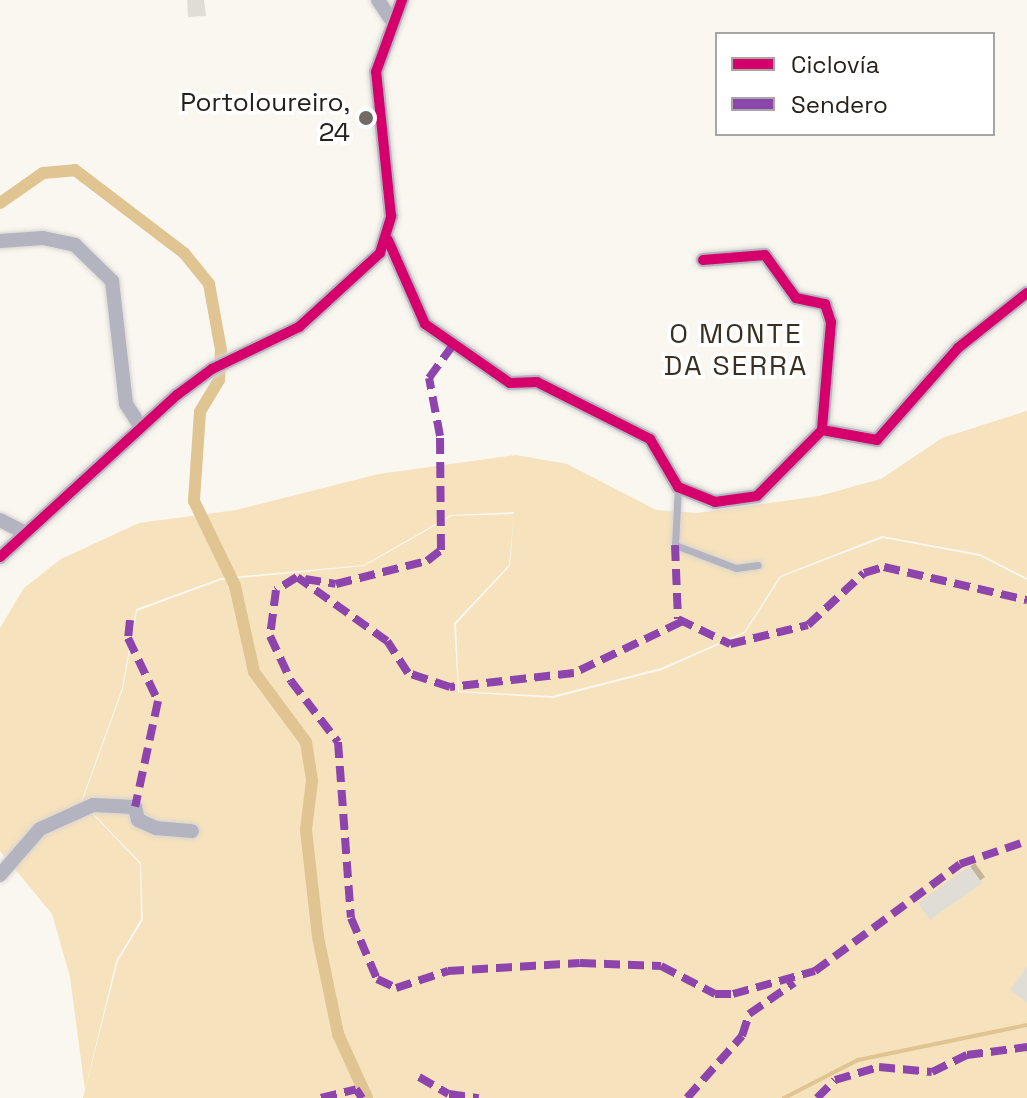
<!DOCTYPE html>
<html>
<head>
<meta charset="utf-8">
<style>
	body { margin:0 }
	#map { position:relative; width:1027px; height:1098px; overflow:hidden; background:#faf7f1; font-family:"Space Grotesk",sans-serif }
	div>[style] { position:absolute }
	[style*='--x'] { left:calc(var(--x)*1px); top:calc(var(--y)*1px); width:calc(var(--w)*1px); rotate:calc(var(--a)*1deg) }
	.green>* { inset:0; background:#f6e2bc }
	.shadow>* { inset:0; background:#0003 }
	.stream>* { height:4px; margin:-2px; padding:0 2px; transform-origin:2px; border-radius:2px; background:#e0c593 }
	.canal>* { height:12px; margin:-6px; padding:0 6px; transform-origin:6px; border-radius:6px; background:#e0c593 }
	.building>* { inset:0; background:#e0ddd6 }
	.roads { filter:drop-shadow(0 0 2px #d7d4cf) drop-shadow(0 0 2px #d7d4cf) }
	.lane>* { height:7px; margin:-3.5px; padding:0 3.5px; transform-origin:3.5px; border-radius:3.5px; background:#b4b4c1 }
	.street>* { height:14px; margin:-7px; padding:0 7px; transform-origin:7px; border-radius:7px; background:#b4b4c1 }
	.quiet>* { height:8px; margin-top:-4px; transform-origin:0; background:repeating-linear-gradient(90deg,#8e44ad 0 16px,transparent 0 24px) }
	.cycleway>* { height:10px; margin:-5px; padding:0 5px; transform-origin:5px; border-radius:5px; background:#d6006c }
	.dots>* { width:22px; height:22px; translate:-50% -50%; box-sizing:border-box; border:4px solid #fff; border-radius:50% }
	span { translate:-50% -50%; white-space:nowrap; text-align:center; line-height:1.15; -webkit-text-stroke:7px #fff; paint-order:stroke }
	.poi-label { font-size:26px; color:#25211a }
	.right { translate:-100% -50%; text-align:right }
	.neighbourhood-label { font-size:28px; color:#393021; letter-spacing:2px }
	.legend { position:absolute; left:715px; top:32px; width:280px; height:104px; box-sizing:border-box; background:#fff; border:2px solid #a8a6a3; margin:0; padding:10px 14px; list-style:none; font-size:24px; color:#25211a }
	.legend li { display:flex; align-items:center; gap:16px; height:40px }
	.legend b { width:40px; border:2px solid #a8a6a3 }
</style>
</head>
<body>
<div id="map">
	<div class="green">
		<div style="clip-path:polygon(1027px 411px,1027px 578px,980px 554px,882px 536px,780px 576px,744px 632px,661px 668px,552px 696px,459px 691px,456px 624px,510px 566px,514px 512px,451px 515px,364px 565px,221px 578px,136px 609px,122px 688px,81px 802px,140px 864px,141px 919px,116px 961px,85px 1090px,70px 977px,52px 914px,0 851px,0 628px,24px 588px,61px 559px,139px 523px,236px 510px,379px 474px,516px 455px,567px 464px,656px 510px,697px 513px,819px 496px,881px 479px,942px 438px)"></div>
		<div style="clip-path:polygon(514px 514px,509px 565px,454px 623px,458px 692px,553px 698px,662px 670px,745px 633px,781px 577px,883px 538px,980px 556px,1027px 580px,1027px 1098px,83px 1098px,118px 961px,143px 920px,141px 863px,82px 802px,123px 689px,137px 611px,221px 580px,364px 566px,452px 516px)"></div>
	</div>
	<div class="shadow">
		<div style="clip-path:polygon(975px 863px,985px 877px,931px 917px,924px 899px)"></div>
	</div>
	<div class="stream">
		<div style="--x:784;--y:1098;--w:83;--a:-27.2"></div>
		<div style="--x:858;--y:1060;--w:173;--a:-11.7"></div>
	</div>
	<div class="canal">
		<div style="--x:0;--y:203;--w:52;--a:-34.9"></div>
		<div style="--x:43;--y:173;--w:32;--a:-5"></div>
		<div style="--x:75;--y:170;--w:137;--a:37.3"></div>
		<div style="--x:184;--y:253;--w:40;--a:51"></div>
		<div style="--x:209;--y:284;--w:67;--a:79.7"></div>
		<div style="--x:221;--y:350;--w:30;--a:94"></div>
		<div style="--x:219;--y:380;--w:37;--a:121"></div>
		<div style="--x:200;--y:412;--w:89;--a:93.9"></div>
		<div style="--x:194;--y:501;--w:94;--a:64.2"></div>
		<div style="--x:235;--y:586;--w:88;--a:77.5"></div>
		<div style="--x:254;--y:672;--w:87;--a:53.4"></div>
		<div style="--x:306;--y:742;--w:39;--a:81"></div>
		<div style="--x:312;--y:781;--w:49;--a:97"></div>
		<div style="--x:306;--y:830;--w:108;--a:83.6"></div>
		<div style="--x:318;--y:937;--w:99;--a:78.3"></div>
		<div style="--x:338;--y:1034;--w:70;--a:65.6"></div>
	</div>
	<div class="building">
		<div style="clip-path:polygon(187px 0,204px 0,206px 16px,188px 17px)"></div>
		<div style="clip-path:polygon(970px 866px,982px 883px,930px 920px,918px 903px)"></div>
		<div style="clip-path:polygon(1027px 967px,1027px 1003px,1010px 990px)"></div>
	</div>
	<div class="roads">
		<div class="lane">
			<div style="--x:678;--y:487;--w:58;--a:93"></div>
			<div style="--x:675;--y:545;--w:65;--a:20.7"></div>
			<div style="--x:736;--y:568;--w:22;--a:-8"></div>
		</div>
		<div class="street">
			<div style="--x:378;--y:0;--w:22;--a:56"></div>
			<div style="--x:388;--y:240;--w:92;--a:66.2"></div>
			<div style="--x:425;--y:324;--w:103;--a:34.8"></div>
			<div style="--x:510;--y:383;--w:27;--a:-2"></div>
			<div style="--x:537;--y:382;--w:127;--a:26.8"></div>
			<div style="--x:650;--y:439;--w:56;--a:59.7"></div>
			<div style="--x:678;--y:487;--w:40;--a:22"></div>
			<div style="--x:715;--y:502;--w:42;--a:-8.1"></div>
			<div style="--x:757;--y:496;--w:93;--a:-45.4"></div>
			<div style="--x:822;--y:430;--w:56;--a:10.3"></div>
			<div style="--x:877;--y:440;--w:123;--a:-48.6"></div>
			<div style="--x:958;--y:348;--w:88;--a:-38.6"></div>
			<div style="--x:0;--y:241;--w:43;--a:-4"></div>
			<div style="--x:43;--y:238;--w:33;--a:12"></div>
			<div style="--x:75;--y:245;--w:52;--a:44.2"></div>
			<div style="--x:112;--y:281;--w:124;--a:83.5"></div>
			<div style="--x:126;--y:404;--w:27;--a:57"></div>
			<div style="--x:703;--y:260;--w:62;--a:-4.6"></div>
			<div style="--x:765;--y:255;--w:53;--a:54.2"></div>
			<div style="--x:796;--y:298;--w:30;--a:12"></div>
			<div style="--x:825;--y:304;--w:19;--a:72"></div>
			<div style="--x:831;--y:322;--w:108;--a:94.8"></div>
			<div style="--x:0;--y:520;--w:27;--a:27"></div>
			<div style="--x:0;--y:557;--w:240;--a:-42.5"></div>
			<div style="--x:177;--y:395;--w:44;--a:-36.6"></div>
			<div style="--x:212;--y:369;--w:97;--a:-25.8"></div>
			<div style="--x:299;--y:327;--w:110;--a:-42.4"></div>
			<div style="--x:380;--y:253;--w:39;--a:-73"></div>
			<div style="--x:391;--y:216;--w:145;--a:-95.9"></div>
			<div style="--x:376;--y:72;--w:77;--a:-70.1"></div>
			<div style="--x:0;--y:875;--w:61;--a:-49"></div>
			<div style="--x:40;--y:829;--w:58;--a:-24.4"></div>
			<div style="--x:93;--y:805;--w:42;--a:2.7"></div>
			<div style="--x:135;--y:807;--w:13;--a:77"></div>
			<div style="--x:138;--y:820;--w:20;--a:24"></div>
			<div style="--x:156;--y:828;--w:36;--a:5"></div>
		</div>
	</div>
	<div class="quiet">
		<div style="--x:675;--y:545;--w:74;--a:87.7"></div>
		<div style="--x:678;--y:619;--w:58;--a:25.7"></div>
		<div style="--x:730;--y:644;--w:80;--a:-13.7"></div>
		<div style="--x:808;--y:625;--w:76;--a:-42.9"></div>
		<div style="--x:864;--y:573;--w:21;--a:-17"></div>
		<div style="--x:884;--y:567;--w:147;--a:13"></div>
		<div style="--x:305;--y:579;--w:31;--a:9"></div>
		<div style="--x:336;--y:584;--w:94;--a:-14.2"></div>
		<div style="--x:427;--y:561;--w:18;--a:-38"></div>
		<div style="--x:441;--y:550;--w:114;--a:-90.5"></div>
		<div style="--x:440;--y:436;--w:59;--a:-100.7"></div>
		<div style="--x:429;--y:378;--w:39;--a:-54"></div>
		<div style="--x:130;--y:620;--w:18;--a:96"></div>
		<div style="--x:128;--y:638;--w:70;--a:64.5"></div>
		<div style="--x:158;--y:701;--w:108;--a:102.2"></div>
		<div style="--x:681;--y:622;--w:119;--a:154.5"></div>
		<div style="--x:574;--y:673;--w:125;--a:173.6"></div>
		<div style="--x:450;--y:687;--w:44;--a:-161.6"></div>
		<div style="--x:408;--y:673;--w:38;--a:-123"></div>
		<div style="--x:387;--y:641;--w:110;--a:-144.6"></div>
		<div style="--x:297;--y:577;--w:25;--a:148"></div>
		<div style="--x:276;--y:590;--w:46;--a:97.4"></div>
		<div style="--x:270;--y:636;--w:50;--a:65"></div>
		<div style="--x:291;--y:681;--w:77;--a:52.4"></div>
		<div style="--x:338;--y:742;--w:176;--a:85.8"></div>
		<div style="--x:351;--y:918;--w:66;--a:66.9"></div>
		<div style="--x:377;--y:979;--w:21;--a:25"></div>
		<div style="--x:396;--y:988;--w:55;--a:-18.1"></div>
		<div style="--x:448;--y:971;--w:132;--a:-3.5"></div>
		<div style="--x:580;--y:963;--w:81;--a:2.1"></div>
		<div style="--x:661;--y:966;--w:61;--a:27.4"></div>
		<div style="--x:715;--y:994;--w:18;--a:0"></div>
		<div style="--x:733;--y:994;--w:85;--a:-15.7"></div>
		<div style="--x:815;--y:971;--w:180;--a:-36.4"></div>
		<div style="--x:960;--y:864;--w:71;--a:-18.9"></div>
		<div style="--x:419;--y:1077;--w:34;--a:30"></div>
		<div style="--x:449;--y:1094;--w:30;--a:8"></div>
		<div style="--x:321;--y:1098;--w:36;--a:-14"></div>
		<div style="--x:356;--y:1089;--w:11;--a:56"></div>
		<div style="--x:687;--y:1098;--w:83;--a:-48.4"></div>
		<div style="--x:742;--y:1036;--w:23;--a:-72"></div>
		<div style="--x:749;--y:1014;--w:55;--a:-34.6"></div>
		<div style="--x:817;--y:1098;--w:25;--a:-45"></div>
		<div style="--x:835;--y:1080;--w:46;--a:-16.5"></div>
		<div style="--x:879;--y:1067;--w:53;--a:5.4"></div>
		<div style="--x:932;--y:1072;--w:39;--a:-26"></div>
		<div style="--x:967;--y:1055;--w:61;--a:-7.6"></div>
	</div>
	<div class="cycleway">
		<div style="--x:388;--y:240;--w:92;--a:66.2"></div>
		<div style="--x:425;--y:324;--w:103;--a:34.8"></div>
		<div style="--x:510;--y:383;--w:27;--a:-2"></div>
		<div style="--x:537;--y:382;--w:127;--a:26.8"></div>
		<div style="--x:650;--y:439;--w:56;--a:59.7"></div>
		<div style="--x:678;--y:487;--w:40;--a:22"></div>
		<div style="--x:715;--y:502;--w:42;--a:-8.1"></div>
		<div style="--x:757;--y:496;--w:93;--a:-45.4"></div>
		<div style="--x:822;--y:430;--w:56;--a:10.3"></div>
		<div style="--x:877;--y:440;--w:123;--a:-48.6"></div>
		<div style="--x:958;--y:348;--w:88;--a:-38.6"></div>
		<div style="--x:703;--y:260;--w:62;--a:-4.6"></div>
		<div style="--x:765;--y:255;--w:53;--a:54.2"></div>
		<div style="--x:796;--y:298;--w:30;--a:12"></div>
		<div style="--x:825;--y:304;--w:19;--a:72"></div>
		<div style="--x:831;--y:322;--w:108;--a:94.8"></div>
		<div style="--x:0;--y:557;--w:240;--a:-42.5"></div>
		<div style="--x:177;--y:395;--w:44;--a:-36.6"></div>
		<div style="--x:212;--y:369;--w:97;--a:-25.8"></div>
		<div style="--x:299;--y:327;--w:110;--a:-42.4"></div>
		<div style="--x:380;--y:253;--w:39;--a:-73"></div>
		<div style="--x:391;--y:216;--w:145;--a:-95.9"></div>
		<div style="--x:376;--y:72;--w:77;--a:-70.1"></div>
	</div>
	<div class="dots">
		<div style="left:366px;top:118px;background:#706c65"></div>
	</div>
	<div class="poi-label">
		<span class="right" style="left:350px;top:118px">Portoloureiro,<br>24</span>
	</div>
	<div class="neighbourhood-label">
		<span style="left:736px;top:349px">O MONTE<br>DA SERRA</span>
	</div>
	<ul class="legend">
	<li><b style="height:10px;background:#d6006c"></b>Ciclovía</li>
	<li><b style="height:10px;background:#8e44ad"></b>Sendero</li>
	</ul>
</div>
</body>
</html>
